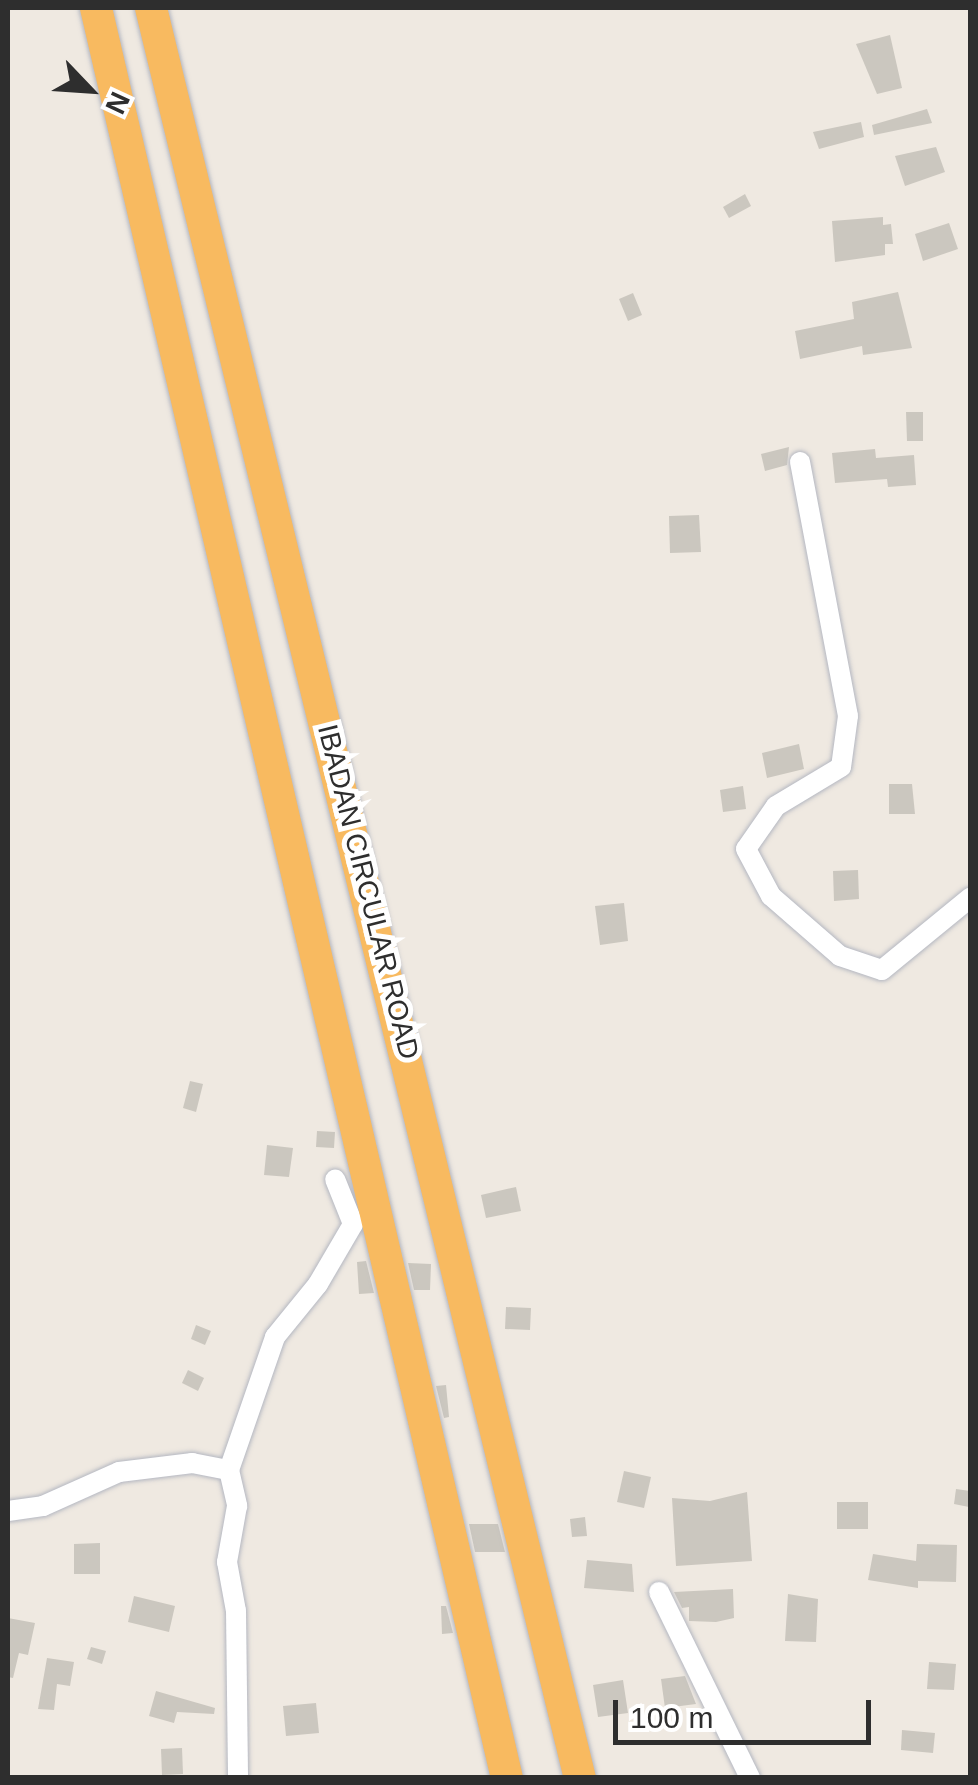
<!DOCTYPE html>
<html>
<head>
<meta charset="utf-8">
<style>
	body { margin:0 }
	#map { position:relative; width:978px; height:1785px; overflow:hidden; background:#efe9e1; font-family:Helvetica,sans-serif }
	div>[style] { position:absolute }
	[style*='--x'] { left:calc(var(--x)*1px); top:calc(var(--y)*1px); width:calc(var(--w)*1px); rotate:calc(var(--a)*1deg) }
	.building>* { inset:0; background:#cbc7bf }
	.roads { filter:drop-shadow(0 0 2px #b4b7c1) drop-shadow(0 0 2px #b4b7c1) }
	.minor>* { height:20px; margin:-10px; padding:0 10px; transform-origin:10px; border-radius:10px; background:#fff }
	.trunk>* { height:32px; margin:-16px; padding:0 16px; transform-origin:16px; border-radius:16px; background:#f8ba60 }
	span { translate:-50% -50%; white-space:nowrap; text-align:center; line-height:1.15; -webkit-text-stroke:10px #fff; paint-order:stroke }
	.street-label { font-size:28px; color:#2e2e2e }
	.frame { position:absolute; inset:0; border:10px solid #2e2e2e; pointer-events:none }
	.north { position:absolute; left:40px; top:40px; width:100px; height:100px; -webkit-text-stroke:8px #fff; paint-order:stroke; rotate:115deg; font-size:28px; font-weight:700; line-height:40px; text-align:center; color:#2e2e2e }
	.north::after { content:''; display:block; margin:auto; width:35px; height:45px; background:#2e2e2e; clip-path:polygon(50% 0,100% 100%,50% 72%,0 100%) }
	.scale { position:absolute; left:613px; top:1700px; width:258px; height:45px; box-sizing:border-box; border:5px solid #2e2e2e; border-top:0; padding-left:12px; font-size:30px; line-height:35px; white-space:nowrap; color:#2e2e2e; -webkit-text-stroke:8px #fff; paint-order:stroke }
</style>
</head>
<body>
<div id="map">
	<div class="building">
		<div style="clip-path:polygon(890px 35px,902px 88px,877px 94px,856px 44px)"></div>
		<div style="clip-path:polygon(927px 109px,932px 123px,874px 135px,872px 125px)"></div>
		<div style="clip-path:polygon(861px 122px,864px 137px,819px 149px,813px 132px)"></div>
		<div style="clip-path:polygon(936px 147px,945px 172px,905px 186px,895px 156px)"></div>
		<div style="clip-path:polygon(745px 194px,751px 206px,729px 218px,723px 207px)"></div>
		<div style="clip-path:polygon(883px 217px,883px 225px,891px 224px,893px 244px,885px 244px,885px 255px,835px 262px,832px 221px)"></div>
		<div style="clip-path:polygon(949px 223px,958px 249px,923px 261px,915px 234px)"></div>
		<div style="clip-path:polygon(898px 292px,912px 348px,863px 355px,862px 346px,800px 359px,795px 331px,854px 319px,852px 302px)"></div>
		<div style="clip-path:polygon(633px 293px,642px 315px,628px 321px,619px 299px)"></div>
		<div style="clip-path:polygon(906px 412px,923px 412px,923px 441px,907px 441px)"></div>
		<div style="clip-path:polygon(789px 447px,787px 465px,765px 471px,761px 454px)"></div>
		<div style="clip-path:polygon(875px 449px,876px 458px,914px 455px,916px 485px,888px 487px,887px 479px,835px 483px,832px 453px)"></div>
		<div style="clip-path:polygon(699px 515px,701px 552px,670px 553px,669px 516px)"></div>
		<div style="clip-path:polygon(799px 744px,804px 769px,767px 778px,762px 753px)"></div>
		<div style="clip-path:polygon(889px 784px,912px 784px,915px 814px,889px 814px)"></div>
		<div style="clip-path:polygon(743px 786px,746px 809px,723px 812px,720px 790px)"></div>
		<div style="clip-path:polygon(858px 870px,859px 899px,834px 901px,833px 871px)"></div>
		<div style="clip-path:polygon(624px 903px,628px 941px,600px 945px,595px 906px)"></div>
		<div style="clip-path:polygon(190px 1081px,203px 1084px,196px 1112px,183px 1108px)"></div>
		<div style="clip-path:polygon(317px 1131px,335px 1132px,334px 1148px,316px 1147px)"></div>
		<div style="clip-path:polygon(267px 1145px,293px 1148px,289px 1177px,264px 1175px)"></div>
		<div style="clip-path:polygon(516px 1187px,521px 1211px,486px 1218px,481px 1195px)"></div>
		<div style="clip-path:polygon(366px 1261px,374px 1293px,359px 1294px,357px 1262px)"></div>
		<div style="clip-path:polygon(408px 1263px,431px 1264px,430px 1290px,414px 1290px)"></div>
		<div style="clip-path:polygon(506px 1307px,531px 1308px,530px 1330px,505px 1329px)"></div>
		<div style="clip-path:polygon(196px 1325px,211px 1331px,205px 1345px,191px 1339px)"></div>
		<div style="clip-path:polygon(188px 1370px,204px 1378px,198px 1391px,182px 1383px)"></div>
		<div style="clip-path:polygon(446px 1385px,449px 1417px,444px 1418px,436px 1386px)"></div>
		<div style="clip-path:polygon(624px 1471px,651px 1477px,644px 1508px,617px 1502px)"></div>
		<div style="clip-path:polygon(956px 1489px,970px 1491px,969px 1507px,954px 1504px)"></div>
		<div style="clip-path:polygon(747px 1492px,752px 1561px,676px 1566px,672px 1498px,710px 1501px)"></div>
		<div style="clip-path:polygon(837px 1502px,868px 1502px,868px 1529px,837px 1529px)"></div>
		<div style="clip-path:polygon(585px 1517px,587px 1536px,572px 1537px,570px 1519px)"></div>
		<div style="clip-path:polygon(469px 1524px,498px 1524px,505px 1552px,475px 1552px)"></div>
		<div style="clip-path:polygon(100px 1543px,100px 1574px,74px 1574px,74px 1544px)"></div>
		<div style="clip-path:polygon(917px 1544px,957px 1545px,956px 1582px,918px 1581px,918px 1588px,868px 1580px,873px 1554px,916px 1561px)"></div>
		<div style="clip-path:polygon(587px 1560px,632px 1564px,634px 1592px,584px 1588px)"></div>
		<div style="clip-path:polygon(733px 1589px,734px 1618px,716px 1622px,689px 1621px,689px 1607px,682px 1608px,674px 1592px)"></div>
		<div style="clip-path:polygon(788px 1594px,818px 1599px,816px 1642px,785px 1641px)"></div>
		<div style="clip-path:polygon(134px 1596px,175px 1606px,169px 1632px,128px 1622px)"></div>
		<div style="clip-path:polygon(441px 1606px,446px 1606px,453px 1633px,442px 1634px)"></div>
		<div style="clip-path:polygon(8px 1618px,35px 1623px,28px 1655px,19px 1653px,13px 1678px,8px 1677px)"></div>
		<div style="clip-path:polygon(91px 1647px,106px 1651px,102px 1664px,87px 1659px)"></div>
		<div style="clip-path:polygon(47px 1658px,74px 1662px,70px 1686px,57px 1684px,54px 1710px,38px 1709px)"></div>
		<div style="clip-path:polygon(929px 1662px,956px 1664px,954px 1690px,927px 1689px)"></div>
		<div style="clip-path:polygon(685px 1676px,696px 1704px,665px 1708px,661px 1679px)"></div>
		<div style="clip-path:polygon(623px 1680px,628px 1713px,598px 1717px,593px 1685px)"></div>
		<div style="clip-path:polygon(156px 1691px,215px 1708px,214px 1714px,177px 1712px,174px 1723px,149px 1716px)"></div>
		<div style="clip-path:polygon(316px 1703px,319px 1733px,286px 1736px,283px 1706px)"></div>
		<div style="clip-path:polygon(902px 1730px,935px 1733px,933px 1753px,901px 1750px)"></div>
		<div style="clip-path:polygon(182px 1748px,183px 1774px,162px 1775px,161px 1749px)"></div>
	</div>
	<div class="roads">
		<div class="minor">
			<div style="--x:800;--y:462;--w:258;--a:79.3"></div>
			<div style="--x:848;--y:716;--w:51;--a:97.8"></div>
			<div style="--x:841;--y:767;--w:76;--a:149"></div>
			<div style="--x:776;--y:806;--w:52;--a:124.9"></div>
			<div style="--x:746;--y:849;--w:53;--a:62"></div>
			<div style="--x:771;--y:896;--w:91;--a:41"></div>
			<div style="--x:840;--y:956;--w:44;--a:18.4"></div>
			<div style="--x:882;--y:970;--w:114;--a:-39.3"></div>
			<div style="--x:229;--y:1470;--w:141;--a:-70.9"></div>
			<div style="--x:275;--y:1337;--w:68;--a:-50.9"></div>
			<div style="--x:318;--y:1284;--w:69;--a:-59.7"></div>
			<div style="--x:353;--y:1224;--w:48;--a:-111.8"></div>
			<div style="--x:8;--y:1511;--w:35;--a:-8"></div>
			<div style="--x:43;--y:1506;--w:83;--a:-24.1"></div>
			<div style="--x:119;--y:1472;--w:74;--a:-7"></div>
			<div style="--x:192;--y:1463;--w:38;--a:11"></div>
			<div style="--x:229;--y:1470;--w:37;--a:77"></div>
			<div style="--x:237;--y:1506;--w:57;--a:100.1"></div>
			<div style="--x:227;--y:1562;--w:50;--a:79.6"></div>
			<div style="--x:236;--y:1611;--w:167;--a:89.3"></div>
			<div style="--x:659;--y:1592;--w:207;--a:63.9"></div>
		</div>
		<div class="trunk">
			<div style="--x:96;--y:8;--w:1817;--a:76.93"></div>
			<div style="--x:151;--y:8;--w:1821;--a:76.38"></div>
		</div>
	</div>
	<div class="street-label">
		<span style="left:368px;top:892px;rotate:76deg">IBADAN CIRCULAR ROAD</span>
	</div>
	<div class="frame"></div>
	<div class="north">N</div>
	<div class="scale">100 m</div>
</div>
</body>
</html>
